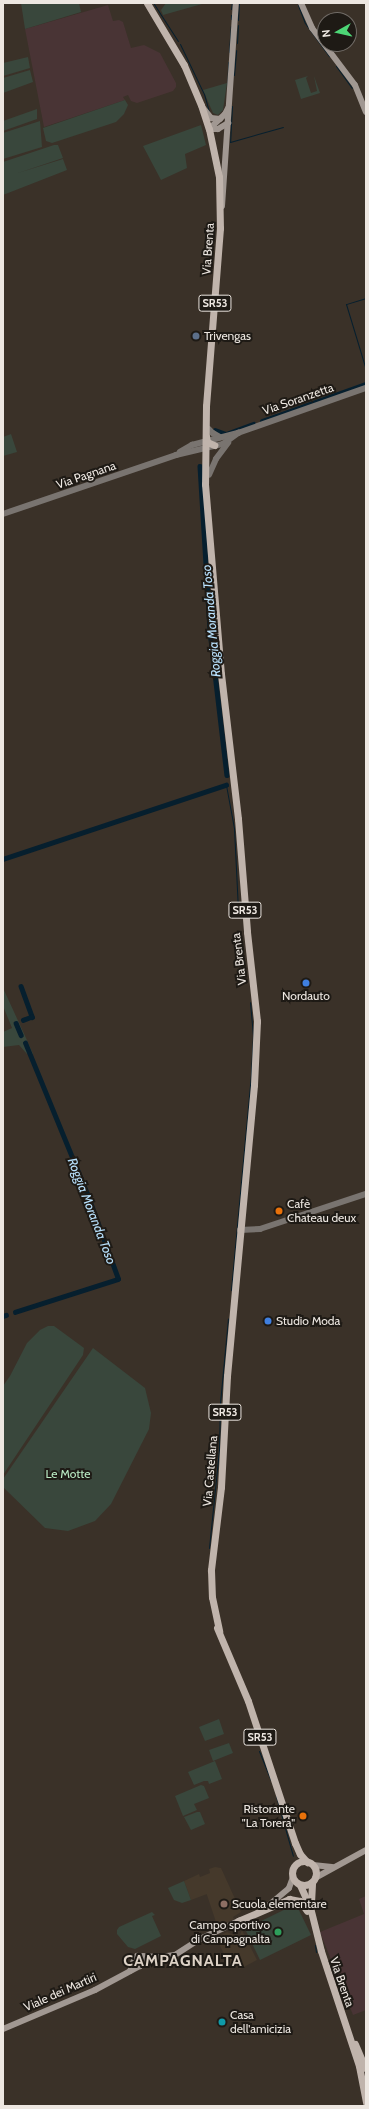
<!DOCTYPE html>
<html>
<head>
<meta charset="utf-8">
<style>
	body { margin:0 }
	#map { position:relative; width:369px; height:2109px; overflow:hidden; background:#3a3128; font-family:Cabin,sans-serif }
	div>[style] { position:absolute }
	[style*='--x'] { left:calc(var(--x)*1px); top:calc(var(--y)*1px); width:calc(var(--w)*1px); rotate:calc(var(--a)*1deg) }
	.built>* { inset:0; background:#45392b }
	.industrial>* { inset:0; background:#493435 }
	.green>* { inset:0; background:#39473c }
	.stream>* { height:1px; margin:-0.5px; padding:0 0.5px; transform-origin:0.5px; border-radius:0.5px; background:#061f2e }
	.canal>* { height:4.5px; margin:-2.25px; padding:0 2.25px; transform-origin:2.25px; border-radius:2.25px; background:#061f2e }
	.tertiary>* { height:5.5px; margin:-2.75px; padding:0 2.75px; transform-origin:2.75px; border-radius:2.75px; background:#797470 }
	.secondary>* { height:6px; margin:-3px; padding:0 3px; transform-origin:3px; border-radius:3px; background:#a19892 }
	.primary>* { height:7px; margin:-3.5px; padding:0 3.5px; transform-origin:3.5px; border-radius:3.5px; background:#c0b4ac }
	.primary>.ring { margin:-3.5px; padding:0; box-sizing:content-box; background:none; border:7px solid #c0b4ac; border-radius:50% }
	.dots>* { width:11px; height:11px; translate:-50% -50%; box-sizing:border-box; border:2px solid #1e1a15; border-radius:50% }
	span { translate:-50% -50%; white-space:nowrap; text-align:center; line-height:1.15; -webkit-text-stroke:4px #1e1a15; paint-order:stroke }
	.shield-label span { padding:1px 3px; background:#1e1a15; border:1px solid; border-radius:3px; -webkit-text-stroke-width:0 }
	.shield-label { font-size:11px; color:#ede7e1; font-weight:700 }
	.street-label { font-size:12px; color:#ede7e1 }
	.poi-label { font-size:12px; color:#ede7e1 }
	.left { translate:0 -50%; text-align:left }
	.right { translate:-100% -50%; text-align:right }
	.park-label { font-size:12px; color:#baebc4 }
	.water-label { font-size:13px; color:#b8e1fd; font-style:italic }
	.district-label { font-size:16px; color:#ddd2c6; font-weight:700; letter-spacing:1px }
	.frame { position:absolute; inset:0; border:4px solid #ede7e1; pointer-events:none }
	.north { position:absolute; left:317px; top:12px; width:40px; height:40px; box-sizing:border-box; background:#1e1a15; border:1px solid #716c67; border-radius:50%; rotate:262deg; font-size:11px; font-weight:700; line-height:16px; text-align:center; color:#ede7e1 }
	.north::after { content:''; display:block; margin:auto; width:14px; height:18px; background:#4dd676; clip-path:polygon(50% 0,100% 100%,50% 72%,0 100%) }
</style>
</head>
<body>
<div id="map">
	<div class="built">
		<div style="clip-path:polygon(215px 1867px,221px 1868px,241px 1912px,233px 1917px,234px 1919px,218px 1928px,205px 1889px,207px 1894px,191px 1900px,184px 1881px,199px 1874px,200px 1877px,210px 1873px,209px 1869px)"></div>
		<div style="clip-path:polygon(242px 1930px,257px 1960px,240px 1969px,236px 1966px,230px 1966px,216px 1938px,227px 1932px,239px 1937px)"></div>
	</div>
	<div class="industrial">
		<div style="clip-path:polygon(108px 5px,113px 21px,119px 20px,123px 22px,131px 48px,144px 45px,160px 53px,176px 83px,176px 87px,173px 91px,137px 103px,131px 101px,128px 95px,123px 97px,125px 100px,44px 127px,25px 29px)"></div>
		<div style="clip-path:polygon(366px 1896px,366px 2010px,353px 2015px,320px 1932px,364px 1914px,359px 1899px)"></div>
	</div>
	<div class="green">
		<div style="clip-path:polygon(21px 3px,79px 3px,81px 12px,25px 29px)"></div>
		<div style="clip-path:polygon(166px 3px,202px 3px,202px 4px,163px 15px,161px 10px)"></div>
		<div style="clip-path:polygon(28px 57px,30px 68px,3px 76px,3px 63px)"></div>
		<div style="clip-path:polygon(30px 70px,33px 82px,3px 93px,3px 78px)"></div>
		<div style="clip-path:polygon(308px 76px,306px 78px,311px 93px,317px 91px,314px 76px,320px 93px,301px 99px,295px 80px)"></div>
		<div style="clip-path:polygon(227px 83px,223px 110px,218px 115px,213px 113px,203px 90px)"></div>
		<div style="clip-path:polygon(125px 100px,128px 105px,124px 114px,116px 122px,52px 143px,46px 141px,43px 128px)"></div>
		<div style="clip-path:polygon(37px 109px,37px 119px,3px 131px,3px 121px)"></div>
		<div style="clip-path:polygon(40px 121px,42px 147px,3px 159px,3px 133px)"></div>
		<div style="clip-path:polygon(201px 125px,206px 145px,185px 154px,187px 168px,161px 180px,143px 146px)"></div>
		<div style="clip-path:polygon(54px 145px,58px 145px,63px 158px,18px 173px,63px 159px,67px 170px,3px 195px,3px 162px)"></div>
		<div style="clip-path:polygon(11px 434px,17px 452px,3px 456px,3px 437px)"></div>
		<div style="clip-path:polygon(3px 988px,26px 1038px,33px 1054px,27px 1054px,19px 1045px,3px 1047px,3px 1032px,12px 1028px,3px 1006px)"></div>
		<div style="clip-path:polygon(48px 1326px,54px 1326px,84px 1348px,83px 1355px,3px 1475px,3px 1386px,10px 1376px,27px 1343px,40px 1330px)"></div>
		<div style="clip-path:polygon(93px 1348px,145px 1388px,151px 1413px,149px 1429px,111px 1504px,95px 1521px,68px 1531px,45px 1528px,3px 1487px,3px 1479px)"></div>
		<div style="clip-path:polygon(219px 1719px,224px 1734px,205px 1741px,199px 1727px)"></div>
		<div style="clip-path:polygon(229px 1743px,233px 1753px,213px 1761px,209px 1750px)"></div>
		<div style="clip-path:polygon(215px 1761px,222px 1779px,209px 1784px,208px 1781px,204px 1781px,194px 1785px,188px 1772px)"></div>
		<div style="clip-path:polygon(201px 1785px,204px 1786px,209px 1798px,194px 1804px,197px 1810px,183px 1816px,175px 1796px)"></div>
		<div style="clip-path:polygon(197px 1812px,200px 1812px,205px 1824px,191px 1830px,184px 1817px)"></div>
		<div style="clip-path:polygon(184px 1881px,191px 1900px,182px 1903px,174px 1900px,168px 1888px)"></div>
		<div style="clip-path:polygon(296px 1904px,311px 1935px,260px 1960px,245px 1929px)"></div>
		<div style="clip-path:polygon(152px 1912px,155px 1915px,152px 1916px,161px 1936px,135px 1949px,128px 1947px,117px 1934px,117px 1930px,119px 1927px)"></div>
	</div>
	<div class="stream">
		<div style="--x:154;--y:4;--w:44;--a:57"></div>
		<div style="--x:298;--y:5;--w:19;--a:69"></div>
		<div style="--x:305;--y:23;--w:41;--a:54"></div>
		<div style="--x:231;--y:9;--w:6;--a:-81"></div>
		<div style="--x:231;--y:15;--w:4;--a:90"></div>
		<div style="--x:238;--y:20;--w:17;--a:-87"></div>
		<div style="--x:237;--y:43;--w:18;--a:-87"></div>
		<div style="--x:180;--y:44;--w:55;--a:64.4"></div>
		<div style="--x:204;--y:94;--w:18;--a:74"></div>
		<div style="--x:229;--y:52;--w:26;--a:-86"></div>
		<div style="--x:336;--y:66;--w:27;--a:54"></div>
		<div style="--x:234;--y:75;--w:25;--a:-85"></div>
		<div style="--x:227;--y:97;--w:35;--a:-88"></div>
		<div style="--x:232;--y:106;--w:36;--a:93"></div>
		<div style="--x:230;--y:142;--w:55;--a:-15.8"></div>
		<div style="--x:366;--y:298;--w:21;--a:163"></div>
		<div style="--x:346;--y:304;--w:69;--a:73.1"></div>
		<div style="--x:226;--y:785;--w:44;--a:79.5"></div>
		<div style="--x:234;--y:828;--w:82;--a:87.2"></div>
		<div style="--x:231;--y:1290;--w:218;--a:-84.7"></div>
		<div style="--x:251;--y:1073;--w:37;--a:-87"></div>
		<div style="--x:253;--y:1036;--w:34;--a:-95"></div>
		<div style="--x:209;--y:1548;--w:99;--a:-84.2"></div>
		<div style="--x:219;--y:1450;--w:47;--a:-88.8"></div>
		<div style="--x:220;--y:1403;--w:85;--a:-84.6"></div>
		<div style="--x:259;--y:1751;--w:31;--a:68"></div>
		<div style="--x:276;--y:1796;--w:62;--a:74.2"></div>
		<div style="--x:315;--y:1945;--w:7;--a:82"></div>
	</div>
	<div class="canal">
		<div style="--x:262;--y:421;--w:110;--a:-19.6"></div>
		<div style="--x:215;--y:430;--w:12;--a:20"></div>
		<div style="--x:226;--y:434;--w:29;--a:-20"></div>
		<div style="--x:200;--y:466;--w:165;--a:86.5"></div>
		<div style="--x:210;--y:631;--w:145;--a:83.3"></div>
		<div style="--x:3;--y:859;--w:235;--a:-18.4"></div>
		<div style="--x:21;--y:986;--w:33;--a:70"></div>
		<div style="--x:32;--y:1017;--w:9;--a:159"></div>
		<div style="--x:16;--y:1023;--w:13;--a:67"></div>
		<div style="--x:15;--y:1312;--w:108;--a:-17.8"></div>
		<div style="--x:118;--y:1279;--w:90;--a:-110"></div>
		<div style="--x:87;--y:1194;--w:163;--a:-112.3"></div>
		<div style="--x:3;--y:1316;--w:3;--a:-18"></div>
	</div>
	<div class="tertiary">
		<div style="--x:209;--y:429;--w:6;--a:45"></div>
		<div style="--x:213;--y:433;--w:8;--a:30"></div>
		<div style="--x:180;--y:452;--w:14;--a:-30"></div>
		<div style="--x:192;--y:445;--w:48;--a:-14.6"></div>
		<div style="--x:238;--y:433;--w:136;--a:-19.4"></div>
		<div style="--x:209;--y:475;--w:17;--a:-66"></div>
		<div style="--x:216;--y:459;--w:20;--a:-53"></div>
		<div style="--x:3;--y:514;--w:183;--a:-18.8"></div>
		<div style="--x:176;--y:455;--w:48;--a:-13.2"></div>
		<div style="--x:223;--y:444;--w:19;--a:-36"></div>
		<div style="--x:240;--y:1230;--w:20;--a:-3"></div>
		<div style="--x:260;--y:1229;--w:112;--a:-18.3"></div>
	</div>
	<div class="secondary">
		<div style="--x:301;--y:3;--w:27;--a:66"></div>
		<div style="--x:312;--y:28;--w:71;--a:53"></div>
		<div style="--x:355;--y:85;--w:29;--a:68"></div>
		<div style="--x:203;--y:108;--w:13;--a:51"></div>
		<div style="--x:211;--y:118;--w:9;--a:6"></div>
		<div style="--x:209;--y:129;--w:22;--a:-43"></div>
		<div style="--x:225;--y:114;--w:7;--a:-63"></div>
		<div style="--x:209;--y:129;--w:9;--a:0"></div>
		<div style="--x:218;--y:129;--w:12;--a:-31"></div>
		<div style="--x:222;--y:206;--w:203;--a:-86.1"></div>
		<div style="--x:313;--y:1865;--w:19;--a:6"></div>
		<div style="--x:315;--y:1878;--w:58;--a:-28.8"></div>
		<div style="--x:269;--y:1905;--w:26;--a:-40"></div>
		<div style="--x:289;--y:1888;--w:12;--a:-70"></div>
		<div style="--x:142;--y:1956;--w:17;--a:3"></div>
		<div style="--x:159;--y:1957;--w:16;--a:-7"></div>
		<div style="--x:175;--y:1955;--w:30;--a:-33"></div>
		<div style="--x:200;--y:1939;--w:45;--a:-24.9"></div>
		<div style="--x:130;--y:1971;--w:14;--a:-69"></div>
		<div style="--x:135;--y:1958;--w:3;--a:-45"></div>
		<div style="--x:137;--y:1956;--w:6;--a:9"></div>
		<div style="--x:143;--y:1957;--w:4;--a:63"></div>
		<div style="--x:145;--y:1961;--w:7;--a:135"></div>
		<div style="--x:140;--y:1966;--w:8;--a:-140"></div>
		<div style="--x:3;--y:2029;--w:100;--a:-23"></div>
		<div style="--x:95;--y:1990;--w:51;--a:-28.1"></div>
	</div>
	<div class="primary">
		<div style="--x:147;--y:3;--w:72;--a:59.2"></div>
		<div style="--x:184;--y:65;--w:43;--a:67"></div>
		<div style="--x:201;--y:105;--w:25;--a:72"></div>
		<div style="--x:209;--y:129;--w:49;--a:78.2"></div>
		<div style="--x:219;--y:177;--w:51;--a:88.9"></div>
		<div style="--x:220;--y:228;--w:179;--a:94.5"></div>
		<div style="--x:206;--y:406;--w:78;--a:90.7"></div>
		<div style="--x:205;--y:484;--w:191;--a:85.2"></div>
		<div style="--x:221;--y:674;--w:146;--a:83.3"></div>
		<div style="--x:238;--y:819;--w:113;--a:85.4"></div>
		<div style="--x:247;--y:932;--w:90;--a:83.6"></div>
		<div style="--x:257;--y:1021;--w:64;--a:92.7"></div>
		<div style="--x:254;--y:1085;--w:292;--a:95.3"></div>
		<div style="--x:227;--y:1376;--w:111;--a:93.1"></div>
		<div style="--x:221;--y:1487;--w:84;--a:96.9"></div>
		<div style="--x:211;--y:1570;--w:27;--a:88"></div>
		<div style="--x:212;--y:1597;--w:35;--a:78"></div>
		<div style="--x:206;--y:436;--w:6;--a:81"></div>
		<div style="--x:207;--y:442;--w:8;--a:23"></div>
		<div style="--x:217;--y:1628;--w:79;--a:67"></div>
		<div style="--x:248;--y:1701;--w:150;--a:71.7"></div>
		<div style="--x:295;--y:1843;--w:12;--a:66"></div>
		<div style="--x:300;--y:1854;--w:11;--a:49"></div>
		<div class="ring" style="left:292px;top:1861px;width:17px;height:17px"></div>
		<div style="--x:300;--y:1885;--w:24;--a:66"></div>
		<div style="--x:310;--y:1907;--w:45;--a:76"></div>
		<div style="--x:321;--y:1951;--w:121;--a:71.7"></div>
		<div style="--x:359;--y:2066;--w:37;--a:79"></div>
		<div style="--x:311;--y:1903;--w:21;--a:-87"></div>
		<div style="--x:238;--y:1921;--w:56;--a:-23.3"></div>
		<div style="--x:289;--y:1899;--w:11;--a:10"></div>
		<div style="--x:300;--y:1901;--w:12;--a:55"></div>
		<div style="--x:355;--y:2044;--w:26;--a:67"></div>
	</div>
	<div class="dots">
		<div style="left:196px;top:336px;background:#5c6f8a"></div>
		<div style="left:306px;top:983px;background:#3f7fe0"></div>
		<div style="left:279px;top:1211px;background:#e8710a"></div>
		<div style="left:268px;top:1321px;background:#3f7fe0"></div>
		<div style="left:303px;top:1816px;background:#e8710a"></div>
		<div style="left:224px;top:1904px;background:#8d6e63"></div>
		<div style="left:278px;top:1932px;background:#2e9e5b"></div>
		<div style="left:222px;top:2022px;background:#0f9aa8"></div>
	</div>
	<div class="shield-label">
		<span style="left:215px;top:303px">SR53</span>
		<span style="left:245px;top:910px">SR53</span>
		<span style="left:225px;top:1412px">SR53</span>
		<span style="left:260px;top:1737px">SR53</span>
	</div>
	<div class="street-label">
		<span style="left:208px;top:249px;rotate:-86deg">Via Brenta</span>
		<span style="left:298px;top:399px;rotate:-19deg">Via Soranzetta</span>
		<span style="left:86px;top:475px;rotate:-19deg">Via Pagnana</span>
		<span style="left:239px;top:959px;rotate:-97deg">Via Brenta</span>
		<span style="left:210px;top:1471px;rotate:-85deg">Via Castellana</span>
		<span style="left:342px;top:1982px;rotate:71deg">Via Brenta</span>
		<span style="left:60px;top:1992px;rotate:-24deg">Viale dei Martiri</span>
	</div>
	<div class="poi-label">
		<span class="left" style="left:204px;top:336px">Trivengas</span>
		<span style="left:306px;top:996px">Nordauto</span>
		<span class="left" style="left:287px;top:1211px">Cafè<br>Chateau deux</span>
		<span class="left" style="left:276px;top:1321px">Studio Moda</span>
		<span class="right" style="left:295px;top:1816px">Ristorante<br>"La Torera"</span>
		<span class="left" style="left:232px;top:1904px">Scuola elementare</span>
		<span class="right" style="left:270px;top:1932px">Campo sportivo<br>di Campagnalta</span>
		<span class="left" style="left:230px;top:2022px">Casa<br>dell'amicizia</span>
	</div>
	<div class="park-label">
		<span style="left:68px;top:1474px">Le Motte</span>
	</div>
	<div class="water-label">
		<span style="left:211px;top:621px;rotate:-95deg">Roggia Moranda Toso</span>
		<span style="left:92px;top:1211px;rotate:69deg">Roggia Moranda Toso</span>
	</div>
	<div class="district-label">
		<span style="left:183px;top:1961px">CAMPAGNALTA</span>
	</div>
	<div class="frame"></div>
	<div class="north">N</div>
</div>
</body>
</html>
